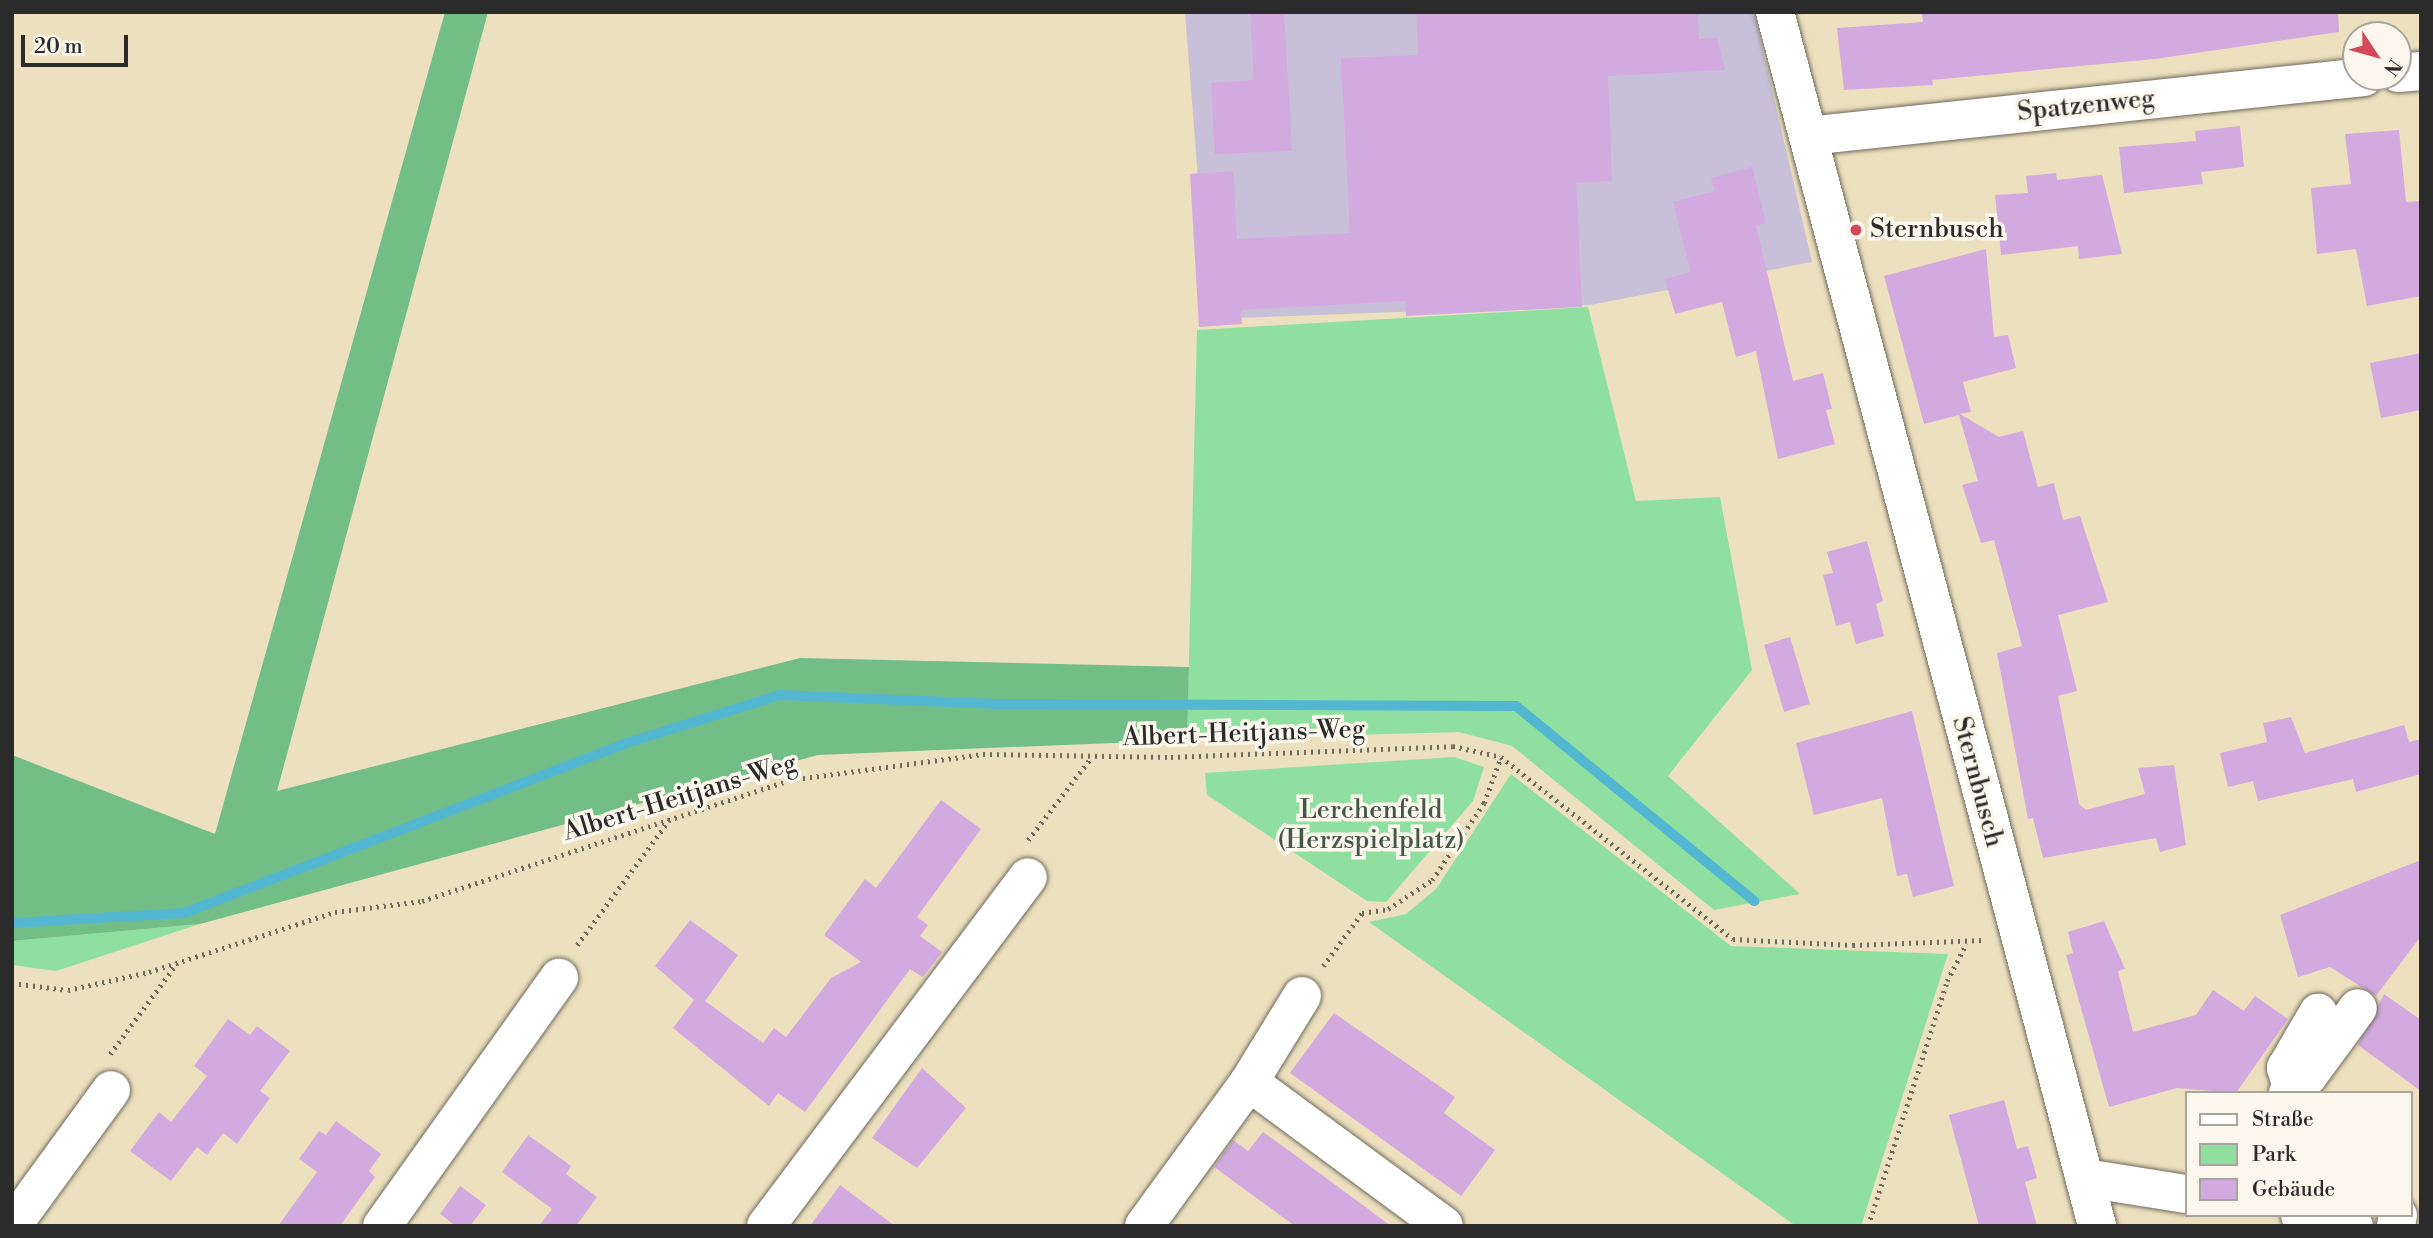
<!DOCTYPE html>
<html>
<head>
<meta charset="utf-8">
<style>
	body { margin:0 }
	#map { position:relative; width:2433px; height:1238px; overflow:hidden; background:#ede0be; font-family:"Libre Bodoni",serif }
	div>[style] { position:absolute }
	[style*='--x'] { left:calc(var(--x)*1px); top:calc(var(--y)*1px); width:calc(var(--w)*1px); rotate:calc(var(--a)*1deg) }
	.industrial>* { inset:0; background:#c8bfd8 }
	.green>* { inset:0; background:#8fe0a0 }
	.forest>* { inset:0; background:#73be86 }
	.stream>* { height:10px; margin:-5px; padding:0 5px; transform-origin:5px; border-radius:5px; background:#53b7d2 }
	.building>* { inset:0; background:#d3aae0 }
	.path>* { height:4.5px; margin-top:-2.25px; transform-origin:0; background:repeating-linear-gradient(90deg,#6f6a5e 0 2px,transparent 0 7px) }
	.roads { filter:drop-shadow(0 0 2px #6f6a5e) drop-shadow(0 0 2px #6f6a5e) }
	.minor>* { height:38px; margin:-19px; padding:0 19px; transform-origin:19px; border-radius:19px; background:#fff }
	.dots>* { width:19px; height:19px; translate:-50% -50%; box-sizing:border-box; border:4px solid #fbf7ec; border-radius:50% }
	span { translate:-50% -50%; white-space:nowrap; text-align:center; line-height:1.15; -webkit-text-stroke:7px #fbf7ec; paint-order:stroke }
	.street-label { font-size:26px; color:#2b2b2b }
	.poi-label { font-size:26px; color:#2b2b2b }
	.left { translate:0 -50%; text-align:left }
	.park-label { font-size:26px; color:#445848 }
	.frame { position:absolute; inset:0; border:14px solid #2b2b2b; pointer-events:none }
	.legend { position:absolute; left:2185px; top:1091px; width:228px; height:126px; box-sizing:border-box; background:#fbf7ec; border:2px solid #a8a59f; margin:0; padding:9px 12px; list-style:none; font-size:21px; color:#2b2b2b }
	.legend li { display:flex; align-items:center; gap:14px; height:35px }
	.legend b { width:35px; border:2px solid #a8a59f }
	.north { position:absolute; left:2342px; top:21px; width:70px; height:70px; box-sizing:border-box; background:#fbf7ec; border:2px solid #a8a59f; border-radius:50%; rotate:126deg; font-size:19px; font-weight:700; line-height:28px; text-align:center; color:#2b2b2b }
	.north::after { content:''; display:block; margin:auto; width:24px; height:32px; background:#d1495b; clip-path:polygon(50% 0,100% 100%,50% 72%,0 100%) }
	.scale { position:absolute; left:21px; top:35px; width:107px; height:32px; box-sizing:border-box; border:4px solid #2b2b2b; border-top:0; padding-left:9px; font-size:21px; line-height:24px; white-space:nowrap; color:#2b2b2b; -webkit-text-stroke:5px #fbf7ec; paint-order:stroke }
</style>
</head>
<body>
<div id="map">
	<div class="industrial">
		<div style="clip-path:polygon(1185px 12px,1754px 12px,1812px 262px,1590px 305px,1209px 319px)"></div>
	</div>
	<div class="green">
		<div style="clip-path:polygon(1588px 307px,1636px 501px,1720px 497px,1752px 670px,1668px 776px,1800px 894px,1714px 910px,1512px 746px,1459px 732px,1187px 740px,1197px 330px)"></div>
		<div style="clip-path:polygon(1454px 757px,1484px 767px,1473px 801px,1386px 902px,1367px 901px,1207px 795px,1205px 773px)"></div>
		<div style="clip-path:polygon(1511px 774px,1731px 946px,1948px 954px,1861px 1226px,1796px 1226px,1369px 922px,1406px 914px,1436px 889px)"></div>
		<div style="clip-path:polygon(200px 924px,56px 971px,12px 965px,12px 941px)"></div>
	</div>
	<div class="forest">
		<div style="clip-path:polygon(445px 12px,488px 12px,277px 791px,800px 658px,1189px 667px,1187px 740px,818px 755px,200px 924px,12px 941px,12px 755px,215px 834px)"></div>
	</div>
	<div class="stream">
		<div style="--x:12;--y:923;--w:172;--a:-3.3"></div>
		<div style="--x:184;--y:913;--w:481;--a:-21"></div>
		<div style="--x:633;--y:741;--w:154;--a:-17.4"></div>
		<div style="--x:780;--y:695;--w:217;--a:2.4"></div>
		<div style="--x:997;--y:704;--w:519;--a:0.22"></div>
		<div style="--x:1516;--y:706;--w:308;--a:39.3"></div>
	</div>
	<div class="building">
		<div style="clip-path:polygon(1250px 12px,1284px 12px,1292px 151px,1215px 154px,1211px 83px,1254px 80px)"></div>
		<div style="clip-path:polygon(1416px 12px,1697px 12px,1699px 39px,1717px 38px,1725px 70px,1608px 76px,1612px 181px,1576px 183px,1582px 307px,1406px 316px,1405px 301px,1241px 310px,1242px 324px,1199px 327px,1190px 174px,1233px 171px,1237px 239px,1350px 233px,1341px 58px,1418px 55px)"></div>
		<div style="clip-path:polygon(1922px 12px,2338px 12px,2339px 32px,2155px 59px,1932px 80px,1933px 85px,1844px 90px,1837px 28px,1923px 22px)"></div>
		<div style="clip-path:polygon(2240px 126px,2244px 167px,2201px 172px,2203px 184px,2124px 193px,2119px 147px,2196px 141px,2195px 131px)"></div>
		<div style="clip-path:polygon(2399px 130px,2406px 202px,2421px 201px,2421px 296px,2367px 306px,2356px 249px,2317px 254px,2311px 188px,2351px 184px,2345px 134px)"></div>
		<div style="clip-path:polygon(1752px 167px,1766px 223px,1756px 226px,1793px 381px,1823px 373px,1832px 409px,1826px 410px,1835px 444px,1778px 459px,1756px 351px,1736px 357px,1722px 302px,1675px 314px,1665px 279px,1691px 272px,1673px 202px,1715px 191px,1711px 178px)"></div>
		<div style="clip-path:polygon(2056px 173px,2057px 180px,2102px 175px,2122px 254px,2079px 259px,2078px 246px,2001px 255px,1995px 195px,2028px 193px,2026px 176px)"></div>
		<div style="clip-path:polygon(1986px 249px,1994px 337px,2008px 335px,2016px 368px,1963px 382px,1971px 412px,1960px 414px,1999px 437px,2023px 431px,2038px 487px,2054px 483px,2063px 520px,2080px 516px,2108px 602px,2058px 615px,2077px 691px,2058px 696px,2079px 804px,2086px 810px,2145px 794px,2138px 768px,2174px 765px,2186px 845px,2160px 852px,2156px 838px,2043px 858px,2033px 818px,2028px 819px,1997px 653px,2022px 646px,1994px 540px,1981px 543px,1962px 485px,1978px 481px,1959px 415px,1924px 424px,1884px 276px)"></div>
		<div style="clip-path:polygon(2421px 353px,2421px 410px,2381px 418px,2370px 363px)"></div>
		<div style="clip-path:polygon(1867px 541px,1883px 601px,1876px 604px,1884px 636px,1856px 644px,1850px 622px,1836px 626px,1823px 575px,1833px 573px,1827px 552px)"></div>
		<div style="clip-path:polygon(1790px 637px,1810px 704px,1784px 712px,1764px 645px)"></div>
		<div style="clip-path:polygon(1912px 711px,1954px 886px,1913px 897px,1907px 874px,1897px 876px,1882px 798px,1814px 815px,1796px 743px)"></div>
		<div style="clip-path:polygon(2291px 717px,2305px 753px,2404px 725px,2409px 742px,2421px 739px,2421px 774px,2356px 792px,2353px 779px,2258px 801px,2253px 781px,2228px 787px,2220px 753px,2267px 742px,2263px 723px)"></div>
		<div style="clip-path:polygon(941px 800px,981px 829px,917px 917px,928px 925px,920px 936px,942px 952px,923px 977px,910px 969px,805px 1112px,778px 1093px,769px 1106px,673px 1028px,694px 1000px,655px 966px,690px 920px,738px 955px,705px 1001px,763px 1043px,774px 1028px,786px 1037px,831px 978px,861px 962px,824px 935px,865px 879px,876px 888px)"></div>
		<div style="clip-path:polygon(2421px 860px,2421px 936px,2376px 996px,2330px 967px,2298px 977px,2280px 915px)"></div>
		<div style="clip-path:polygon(2104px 921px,2125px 969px,2118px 971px,2133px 1032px,2196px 1015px,2213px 990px,2244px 1011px,2255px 996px,2288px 1019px,2236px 1093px,2177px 1088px,2109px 1107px,2066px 955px,2073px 953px,2068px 932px)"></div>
		<div style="clip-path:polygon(2384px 994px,2421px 1020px,2421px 1091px,2358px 1045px)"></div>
		<div style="clip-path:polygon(1334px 1013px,1455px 1097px,1444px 1113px,1495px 1150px,1461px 1196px,1290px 1073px)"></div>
		<div style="clip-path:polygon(228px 1019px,250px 1035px,257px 1026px,290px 1051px,260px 1091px,270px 1098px,237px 1144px,223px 1133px,207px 1155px,197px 1147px,171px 1181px,130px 1151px,159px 1112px,171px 1122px,207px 1076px,194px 1066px)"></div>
		<div style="clip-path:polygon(922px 1068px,966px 1108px,917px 1168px,872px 1138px)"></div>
		<div style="clip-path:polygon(2004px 1100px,2017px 1149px,2028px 1146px,2037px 1178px,2025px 1182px,2037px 1226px,1979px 1226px,1949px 1115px)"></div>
		<div style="clip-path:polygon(336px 1121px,381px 1154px,369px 1171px,375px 1177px,340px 1226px,278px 1226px,317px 1172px,299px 1159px,319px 1131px,326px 1135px)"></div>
		<div style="clip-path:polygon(1263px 1132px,1295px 1155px,1391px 1226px,1295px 1226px,1214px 1167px,1233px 1140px,1248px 1151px)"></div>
		<div style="clip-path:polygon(528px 1135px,571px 1166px,566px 1174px,597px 1197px,576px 1226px,539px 1226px,552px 1209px,502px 1172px)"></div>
		<div style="clip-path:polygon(840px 1185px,895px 1226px,810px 1226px)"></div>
		<div style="clip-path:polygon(460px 1186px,486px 1205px,470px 1226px,456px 1226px,440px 1214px)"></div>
	</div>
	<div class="path">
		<div style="--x:1028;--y:840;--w:103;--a:-52.5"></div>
		<div style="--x:577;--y:945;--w:155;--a:-53.6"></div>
		<div style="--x:1323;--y:966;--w:66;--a:-53.7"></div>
		<div style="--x:1362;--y:913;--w:26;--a:-9"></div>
		<div style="--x:1388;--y:909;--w:53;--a:-33.4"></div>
		<div style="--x:1432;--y:880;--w:93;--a:-56"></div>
		<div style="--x:1484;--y:803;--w:49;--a:-69.7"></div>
		<div style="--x:1501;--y:757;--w:295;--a:38.1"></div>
		<div style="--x:1733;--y:939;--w:120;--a:2.9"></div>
		<div style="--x:1853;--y:945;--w:131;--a:-2.2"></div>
		<div style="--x:12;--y:983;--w:56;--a:7.1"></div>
		<div style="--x:68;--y:990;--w:83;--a:-12.5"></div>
		<div style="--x:149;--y:972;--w:195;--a:-17.9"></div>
		<div style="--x:335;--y:912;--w:88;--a:-7.2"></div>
		<div style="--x:422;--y:901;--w:386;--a:-18.2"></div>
		<div style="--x:789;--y:780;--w:196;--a:-7.6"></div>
		<div style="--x:983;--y:754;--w:188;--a:0.9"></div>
		<div style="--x:1171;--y:757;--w:282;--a:-2.2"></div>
		<div style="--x:1453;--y:746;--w:49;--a:12.9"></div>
		<div style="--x:110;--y:1054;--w:113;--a:-53.6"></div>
		<div style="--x:1868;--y:1226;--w:257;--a:-72.1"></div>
		<div style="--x:1947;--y:981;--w:42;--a:-62.8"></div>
	</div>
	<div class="roads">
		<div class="minor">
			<div style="--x:1775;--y:12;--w:1256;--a:75.14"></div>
			<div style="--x:2398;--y:73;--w:23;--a:-5"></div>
			<div style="--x:1808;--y:136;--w:559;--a:-6.06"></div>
			<div style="--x:2290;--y:1081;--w:14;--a:-107"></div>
			<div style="--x:2286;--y:1068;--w:64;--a:-59.8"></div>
			<div style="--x:1249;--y:1082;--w:242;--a:36.4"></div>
			<div style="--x:2288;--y:1093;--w:26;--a:-40"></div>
			<div style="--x:2308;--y:1076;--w:84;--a:-53.7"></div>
			<div style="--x:2085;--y:1178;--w:102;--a:9"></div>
			<div style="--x:2300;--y:1215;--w:55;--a:11.5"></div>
			<div style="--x:12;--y:1226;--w:168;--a:-53.9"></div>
			<div style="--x:382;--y:1226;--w:305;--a:-54.5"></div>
			<div style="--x:766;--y:1226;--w:436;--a:-53.1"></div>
			<div style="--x:1144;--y:1226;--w:178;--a:-53.9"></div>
			<div style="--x:1249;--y:1082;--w:101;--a:-58.4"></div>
			<div style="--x:2396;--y:1226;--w:11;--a:-80"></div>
		</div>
	</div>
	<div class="dots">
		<div style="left:1856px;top:230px;background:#d1495b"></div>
	</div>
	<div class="street-label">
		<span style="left:2086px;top:106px;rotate:-6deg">Spatzenweg</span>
		<span style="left:1244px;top:734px;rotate:-2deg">Albert-Heitjans-Weg</span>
		<span style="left:1977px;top:782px;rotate:75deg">Sternbusch</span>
		<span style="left:680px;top:798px;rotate:-17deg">Albert-Heitjans-Weg</span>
	</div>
	<div class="poi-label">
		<span class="left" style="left:1870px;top:230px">Sternbusch</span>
	</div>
	<div class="park-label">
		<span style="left:1371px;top:826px">Lerchenfeld<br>(Herzspielplatz)</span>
	</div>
	<div class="frame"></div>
	<ul class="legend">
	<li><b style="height:9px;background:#fff"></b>Straße</li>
	<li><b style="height:19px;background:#8fe0a0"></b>Park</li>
	<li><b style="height:19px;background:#d3aae0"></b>Gebäude</li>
	</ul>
	<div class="north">N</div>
	<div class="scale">20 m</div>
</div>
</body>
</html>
